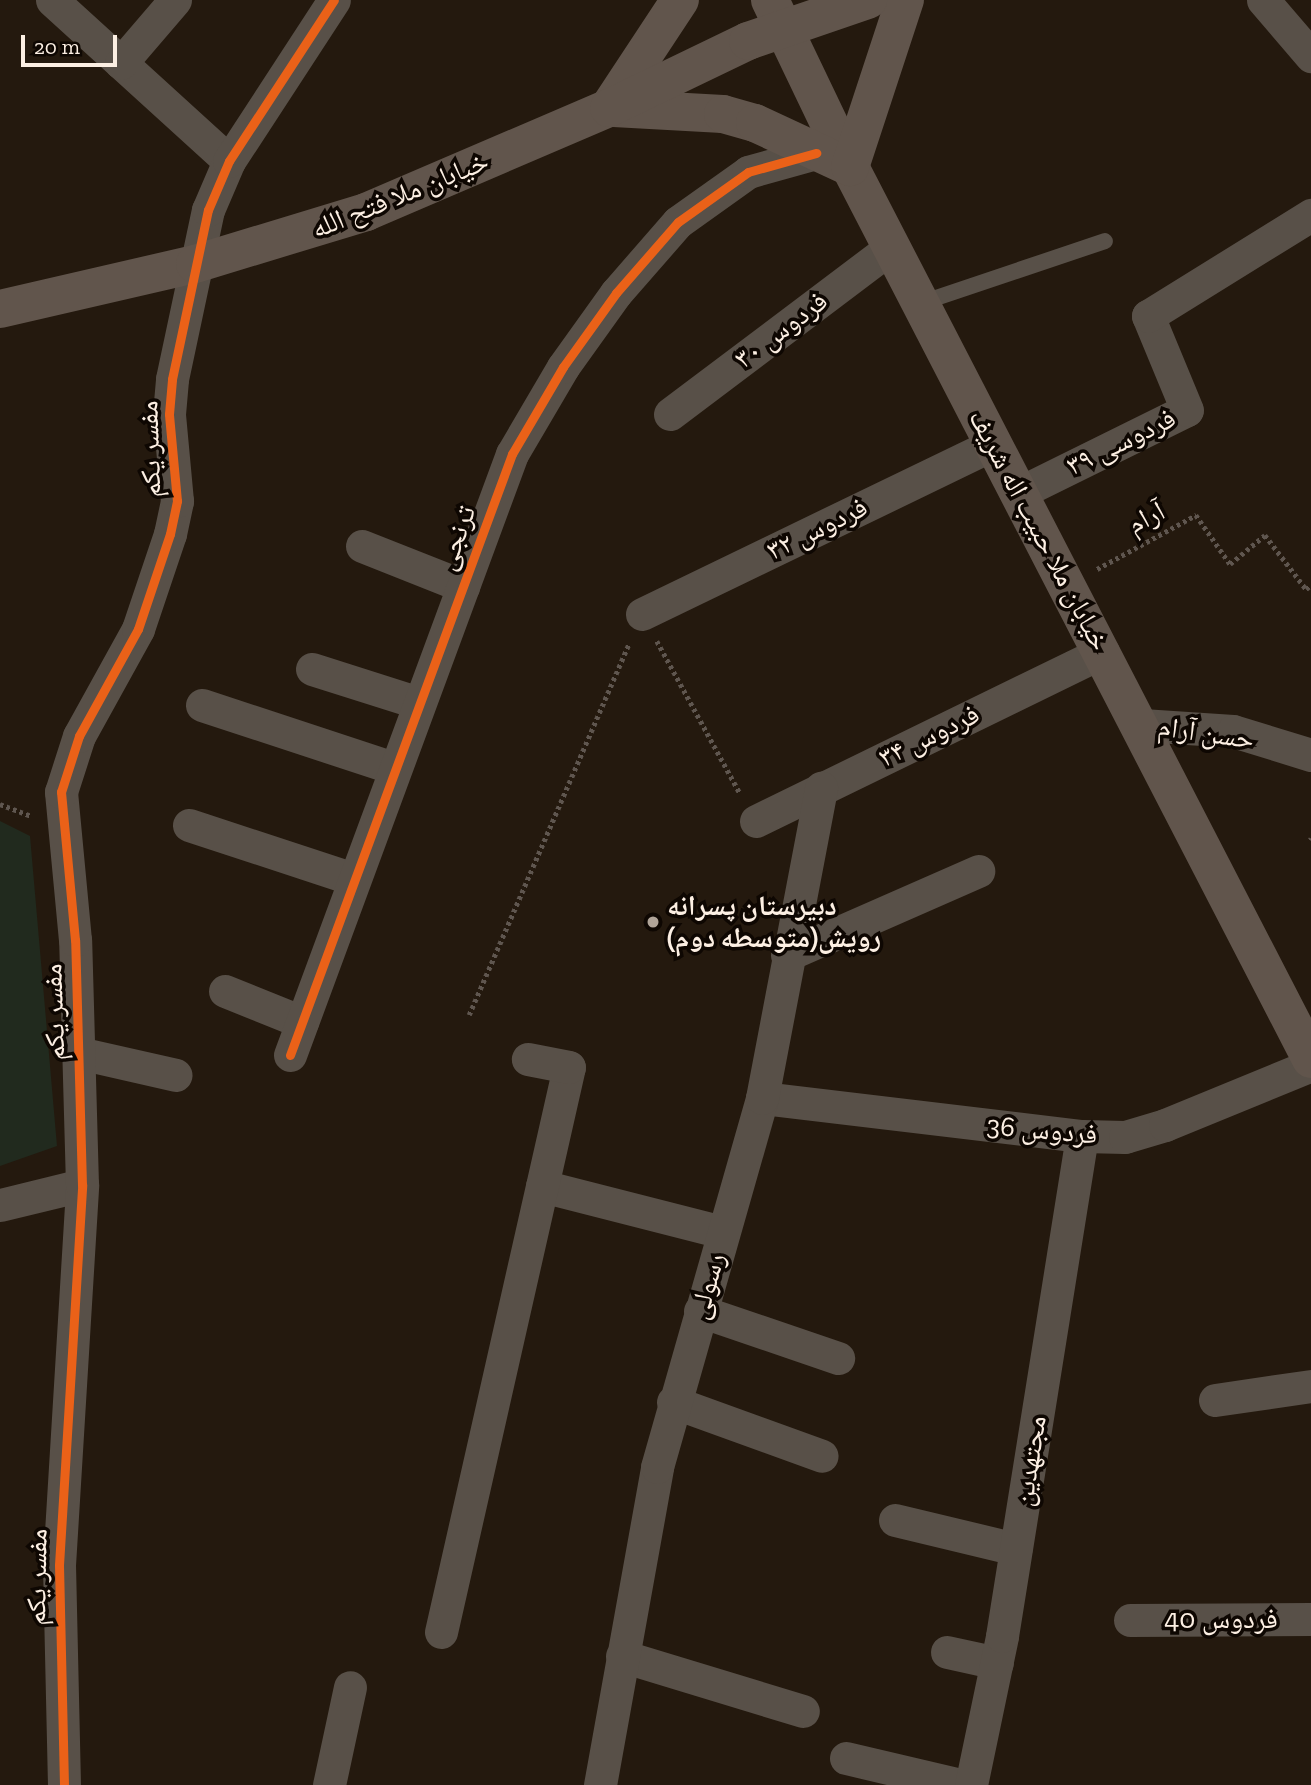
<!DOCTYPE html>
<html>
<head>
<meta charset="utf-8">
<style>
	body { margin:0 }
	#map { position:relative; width:1311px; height:1785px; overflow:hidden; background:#24190e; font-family:"Zilla Slab","Noto Naskh Arabic",serif }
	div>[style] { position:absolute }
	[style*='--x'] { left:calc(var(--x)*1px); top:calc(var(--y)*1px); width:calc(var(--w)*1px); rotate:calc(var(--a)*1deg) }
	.green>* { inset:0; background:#212a1e }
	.path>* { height:4.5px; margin-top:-2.25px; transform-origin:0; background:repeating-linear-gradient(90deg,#5f564f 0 3.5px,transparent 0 7px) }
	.service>* { height:16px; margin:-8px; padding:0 8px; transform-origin:8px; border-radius:8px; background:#585048 }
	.minor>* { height:33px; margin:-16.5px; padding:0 16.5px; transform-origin:16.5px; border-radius:16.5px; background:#585048 }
	.secondary>* { height:38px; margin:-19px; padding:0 19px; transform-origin:19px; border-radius:19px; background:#61554c }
	.cycleway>* { height:9px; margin:-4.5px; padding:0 4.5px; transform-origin:4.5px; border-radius:4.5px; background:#ea6118 }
	.dots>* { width:19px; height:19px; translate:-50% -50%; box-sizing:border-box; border:4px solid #0e0702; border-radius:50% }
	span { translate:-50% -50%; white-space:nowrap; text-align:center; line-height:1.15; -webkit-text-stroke:7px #0e0702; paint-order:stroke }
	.street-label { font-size:28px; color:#fcefe3 }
	.poi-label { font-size:28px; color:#fcefe3; font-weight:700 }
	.left { translate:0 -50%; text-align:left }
	.scale { position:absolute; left:21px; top:35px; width:96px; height:32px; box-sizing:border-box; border:4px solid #fcefe3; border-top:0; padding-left:9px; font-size:21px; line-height:24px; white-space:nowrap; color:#fcefe3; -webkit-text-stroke:5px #0e0702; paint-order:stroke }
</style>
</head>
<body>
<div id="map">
	<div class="green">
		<div style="clip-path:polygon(0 821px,30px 836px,57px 1146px,0 1166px)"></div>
	</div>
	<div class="path">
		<div style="--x:1097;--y:569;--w:113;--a:-28.6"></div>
		<div style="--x:1196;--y:515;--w:60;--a:55.2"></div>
		<div style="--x:1230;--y:564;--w:45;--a:-39.6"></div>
		<div style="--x:1265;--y:535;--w:68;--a:52.8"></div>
		<div style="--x:1306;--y:589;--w:6;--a:-39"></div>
		<div style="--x:657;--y:641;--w:173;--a:61.4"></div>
		<div style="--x:0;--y:804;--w:34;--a:21"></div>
		<div style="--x:1310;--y:840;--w:2;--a:-63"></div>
		<div style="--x:469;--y:1015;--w:404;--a:-66.7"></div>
	</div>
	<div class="service">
		<div style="--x:921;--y:303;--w:194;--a:-18.6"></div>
	</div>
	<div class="minor">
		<div style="--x:52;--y:0;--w:239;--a:42.3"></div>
		<div style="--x:1263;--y:0;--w:74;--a:49.4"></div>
		<div style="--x:121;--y:63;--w:83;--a:-49.4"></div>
		<div style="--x:670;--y:414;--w:278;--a:-37"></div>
		<div style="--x:1019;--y:493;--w:187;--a:-26.3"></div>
		<div style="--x:1187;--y:410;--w:102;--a:-112.5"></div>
		<div style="--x:1148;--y:316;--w:192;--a:-31.8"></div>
		<div style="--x:362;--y:546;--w:109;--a:21.6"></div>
		<div style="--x:642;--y:614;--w:390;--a:-25.8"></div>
		<div style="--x:312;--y:669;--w:112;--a:17.6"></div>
		<div style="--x:202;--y:705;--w:202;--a:18.2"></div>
		<div style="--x:1142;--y:725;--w:91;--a:3.8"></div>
		<div style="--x:1233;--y:731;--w:82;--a:17.1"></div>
		<div style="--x:756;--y:821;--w:386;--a:-26"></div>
		<div style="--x:189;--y:825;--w:173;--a:18.2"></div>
		<div style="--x:787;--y:955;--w:209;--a:-23.7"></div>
		<div style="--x:225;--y:991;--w:83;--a:21.9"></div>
		<div style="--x:79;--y:1053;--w:99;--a:12.8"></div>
		<div style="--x:290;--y:1055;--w:641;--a:-69.73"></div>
		<div style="--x:512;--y:454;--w:101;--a:-59.6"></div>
		<div style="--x:563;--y:367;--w:91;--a:-54.4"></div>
		<div style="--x:616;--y:293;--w:94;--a:-48.9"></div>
		<div style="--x:678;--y:222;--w:86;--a:-35.5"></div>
		<div style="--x:748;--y:172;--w:71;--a:-15.6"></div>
		<div style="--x:762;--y:1098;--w:322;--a:6.8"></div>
		<div style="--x:1082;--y:1136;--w:43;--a:1.3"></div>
		<div style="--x:1125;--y:1137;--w:42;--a:-16.7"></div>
		<div style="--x:1165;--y:1125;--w:158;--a:-22.3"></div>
		<div style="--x:542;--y:1186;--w:187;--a:14.3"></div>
		<div style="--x:0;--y:1205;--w:84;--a:-13.7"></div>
		<div style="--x:700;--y:1311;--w:146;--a:18.8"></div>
		<div style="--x:1215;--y:1400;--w:97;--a:-8.3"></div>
		<div style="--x:673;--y:1402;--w:158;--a:19.9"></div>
		<div style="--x:895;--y:1520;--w:124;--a:13.5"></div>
		<div style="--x:1130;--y:1620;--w:181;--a:-0.3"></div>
		<div style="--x:441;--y:1632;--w:579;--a:-77.24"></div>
		<div style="--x:569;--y:1067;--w:42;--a:-169"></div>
		<div style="--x:947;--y:1652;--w:51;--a:12.4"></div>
		<div style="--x:622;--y:1656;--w:189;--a:16.9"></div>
		<div style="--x:846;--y:1758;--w:117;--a:13.3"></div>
		<div style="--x:64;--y:1785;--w:220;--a:-91.3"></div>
		<div style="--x:59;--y:1565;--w:381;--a:-86.5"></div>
		<div style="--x:82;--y:1185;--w:245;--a:-91.6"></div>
		<div style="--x:75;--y:940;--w:149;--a:-95.4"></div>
		<div style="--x:61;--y:792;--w:59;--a:-72.2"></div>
		<div style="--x:79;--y:736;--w:122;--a:-61.1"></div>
		<div style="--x:138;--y:629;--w:100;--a:-71.4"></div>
		<div style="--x:170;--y:534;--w:34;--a:-78"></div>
		<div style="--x:177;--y:501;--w:87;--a:-95.3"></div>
		<div style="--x:169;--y:414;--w:35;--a:-85"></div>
		<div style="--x:172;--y:379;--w:173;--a:-78"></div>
		<div style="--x:208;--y:210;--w:53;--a:-66.8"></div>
		<div style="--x:229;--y:161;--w:192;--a:-56.9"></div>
		<div style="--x:329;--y:1785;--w:100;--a:-77.9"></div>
		<div style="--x:600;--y:1785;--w:323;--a:-79.8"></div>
		<div style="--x:657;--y:1467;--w:384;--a:-74.1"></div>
		<div style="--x:762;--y:1098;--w:316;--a:-79.2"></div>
		<div style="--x:971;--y:1785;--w:152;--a:-78.2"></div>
		<div style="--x:1002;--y:1636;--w:506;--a:-80.91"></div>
	</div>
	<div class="secondary">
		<div style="--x:770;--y:0;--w:185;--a:64.4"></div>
		<div style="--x:850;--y:167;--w:1004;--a:62.67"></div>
		<div style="--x:610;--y:106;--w:127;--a:-56.6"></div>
		<div style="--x:614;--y:108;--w:109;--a:3.2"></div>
		<div style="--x:723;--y:114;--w:33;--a:16"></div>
		<div style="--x:755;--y:123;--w:105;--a:24.9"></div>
		<div style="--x:850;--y:167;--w:176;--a:-71.8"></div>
		<div style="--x:0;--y:309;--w:200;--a:-13"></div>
		<div style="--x:195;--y:264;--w:179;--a:-16.9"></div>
		<div style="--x:366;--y:212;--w:264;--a:-23.2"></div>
		<div style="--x:609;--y:108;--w:154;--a:-25.7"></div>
		<div style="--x:748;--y:41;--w:127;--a:-18.9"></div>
	</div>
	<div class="cycleway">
		<div style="--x:290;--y:1055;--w:641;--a:-69.73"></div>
		<div style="--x:512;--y:454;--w:101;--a:-59.6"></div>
		<div style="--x:563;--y:367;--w:91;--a:-54.4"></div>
		<div style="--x:616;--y:293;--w:94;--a:-48.9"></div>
		<div style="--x:678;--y:222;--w:86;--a:-35.5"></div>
		<div style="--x:748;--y:172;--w:71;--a:-15.6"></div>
		<div style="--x:64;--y:1785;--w:220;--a:-91.3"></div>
		<div style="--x:59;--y:1565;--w:381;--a:-86.5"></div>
		<div style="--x:82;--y:1185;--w:245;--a:-91.6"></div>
		<div style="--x:75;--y:940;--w:149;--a:-95.4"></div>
		<div style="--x:61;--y:792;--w:59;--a:-72.2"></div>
		<div style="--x:79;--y:736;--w:122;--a:-61.1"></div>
		<div style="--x:138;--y:629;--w:100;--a:-71.4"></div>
		<div style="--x:170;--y:534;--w:34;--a:-78"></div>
		<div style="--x:177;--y:501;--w:87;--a:-95.3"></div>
		<div style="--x:169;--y:414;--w:35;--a:-85"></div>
		<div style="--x:172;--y:379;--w:173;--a:-78"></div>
		<div style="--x:208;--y:210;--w:53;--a:-66.8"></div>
		<div style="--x:229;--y:161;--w:192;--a:-56.9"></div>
	</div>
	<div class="dots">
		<div style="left:653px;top:922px;background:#b0a498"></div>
	</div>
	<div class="street-label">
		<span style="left:400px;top:195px;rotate:-22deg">خیابان ملا فتح الله</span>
		<span style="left:781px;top:330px;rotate:-37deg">فردوس ۳۰</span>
		<span style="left:1121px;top:442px;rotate:-26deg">فردوسی ۳۹</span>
		<span style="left:150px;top:449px;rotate:-92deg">مفسر یکم</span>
		<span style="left:1146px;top:518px;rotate:-28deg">آرام</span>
		<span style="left:817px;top:529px;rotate:-26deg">فردوس ۳۲</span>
		<span style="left:1039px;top:530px;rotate:62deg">خیابان ملا حبیب اله شریف</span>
		<span style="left:456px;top:538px;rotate:-70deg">ترنجی</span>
		<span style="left:1206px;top:733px;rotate:8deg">حسن آرام</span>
		<span style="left:929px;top:736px;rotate:-26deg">فردوس ۳۴</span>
		<span style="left:54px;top:1012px;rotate:-92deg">مفسر یکم</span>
		<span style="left:1042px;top:1130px;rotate:5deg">فردوس 36</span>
		<span style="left:707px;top:1286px;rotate:-74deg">رسولی</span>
		<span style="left:1030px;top:1461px;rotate:-81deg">مجتهدین</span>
		<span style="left:37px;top:1577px;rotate:-89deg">مفسر یکم</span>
		<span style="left:1221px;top:1619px">فردوس 40</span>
	</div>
	<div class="poi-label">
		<span class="left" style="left:667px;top:922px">دبیرستان پسرانه<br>رویش(متوسطه دوم)</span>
	</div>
	<div class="scale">20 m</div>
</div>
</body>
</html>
